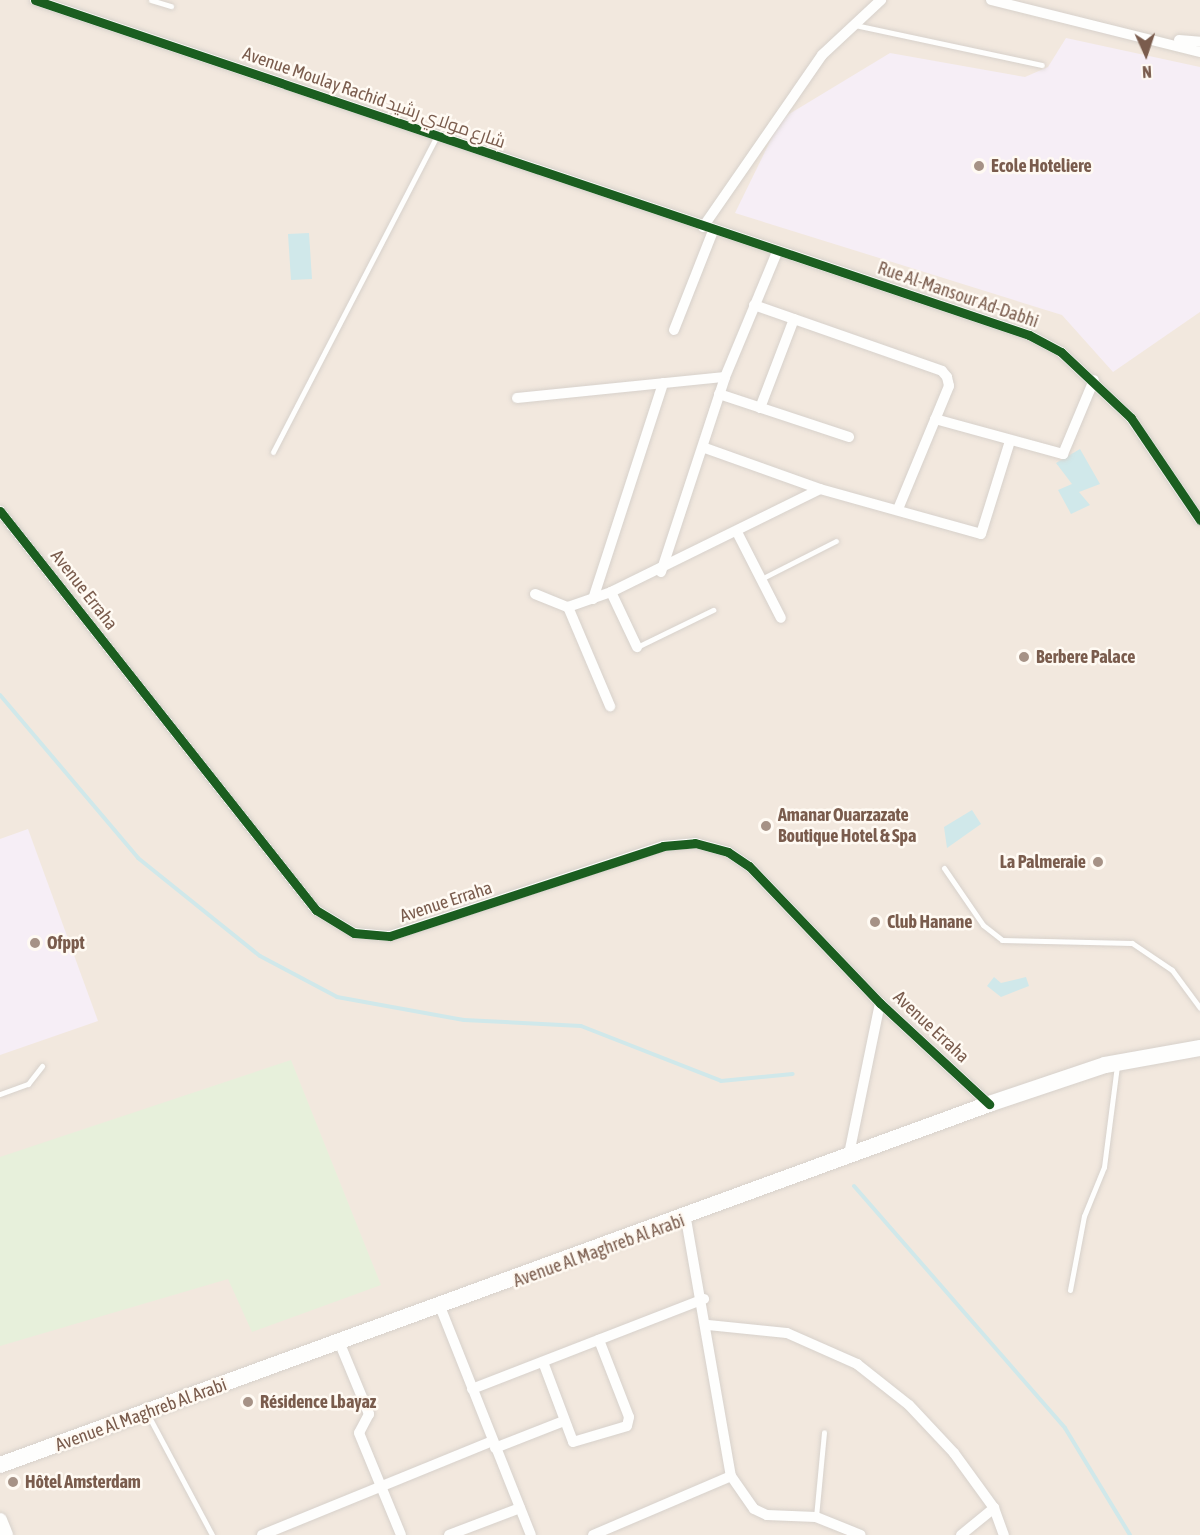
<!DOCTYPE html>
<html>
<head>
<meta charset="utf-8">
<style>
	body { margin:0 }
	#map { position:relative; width:1200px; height:1535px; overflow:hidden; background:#f9f5f0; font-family:"Asap Condensed",Cairo,sans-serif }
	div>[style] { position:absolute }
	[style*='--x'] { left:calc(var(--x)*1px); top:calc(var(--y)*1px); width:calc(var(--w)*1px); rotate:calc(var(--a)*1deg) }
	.residential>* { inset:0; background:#f2e8de }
	.education>* { inset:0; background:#f6eef6 }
	.green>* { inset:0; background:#e7f0db }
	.water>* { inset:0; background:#d0e8ea }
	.stream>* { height:4px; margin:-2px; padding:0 2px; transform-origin:2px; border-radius:2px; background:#d0e8ea }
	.roads { filter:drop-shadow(0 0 2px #d7d1cb) drop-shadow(0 0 2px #d7d1cb) }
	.service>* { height:5px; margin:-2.5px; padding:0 2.5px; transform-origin:2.5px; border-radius:2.5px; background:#fefefd }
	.minor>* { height:10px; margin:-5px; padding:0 5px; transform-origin:5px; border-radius:5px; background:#fefefd }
	.tertiary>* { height:14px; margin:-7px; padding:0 7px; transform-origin:7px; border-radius:7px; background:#fefefd }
	.secondary>* { height:16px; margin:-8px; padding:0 8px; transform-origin:8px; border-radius:8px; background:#fefefd }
	.cycleway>* { height:9px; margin:-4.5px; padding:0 4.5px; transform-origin:4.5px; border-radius:4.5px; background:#1b5e20 }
	.dots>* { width:16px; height:16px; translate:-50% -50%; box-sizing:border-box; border:3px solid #fffaf3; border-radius:50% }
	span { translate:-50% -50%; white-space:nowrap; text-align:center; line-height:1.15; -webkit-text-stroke:5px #fffaf3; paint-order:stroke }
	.street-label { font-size:18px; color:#7a5c4d }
	.poi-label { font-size:18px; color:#7a5c4d; font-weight:700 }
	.left { translate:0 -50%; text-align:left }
	.right { translate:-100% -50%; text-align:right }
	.north { position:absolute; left:1116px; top:24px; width:60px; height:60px; -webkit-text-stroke:4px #fffaf3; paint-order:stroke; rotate:177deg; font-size:16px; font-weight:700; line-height:24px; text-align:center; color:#7a5c4d }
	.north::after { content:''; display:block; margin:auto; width:21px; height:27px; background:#7a5c4d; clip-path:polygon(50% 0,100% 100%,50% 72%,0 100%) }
</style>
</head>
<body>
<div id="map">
	<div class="residential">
		<div style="clip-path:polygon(0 0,1200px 0,1200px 1535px,0 1535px)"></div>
	</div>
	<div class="education">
		<div style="clip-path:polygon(1066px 38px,1200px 67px,1200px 312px,1113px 372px,1062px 315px,735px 213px,781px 119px,890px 53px,1025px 77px,1048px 67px)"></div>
		<div style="clip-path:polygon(28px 829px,98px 1021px,0 1055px,0 839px)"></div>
	</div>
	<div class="green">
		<div style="clip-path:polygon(291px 1060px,381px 1285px,252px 1332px,228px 1279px,0 1346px,0 1157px)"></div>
	</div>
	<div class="water">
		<div style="clip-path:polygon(309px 233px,312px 279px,291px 280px,288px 234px)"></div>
		<div style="clip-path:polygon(1080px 449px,1100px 484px,1079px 492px,1090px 505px,1071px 514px,1058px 490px,1072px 484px,1056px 463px)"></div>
		<div style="clip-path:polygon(972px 810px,981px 824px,947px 848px,944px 827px)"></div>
		<div style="clip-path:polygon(994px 977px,1001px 983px,1026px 977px,1029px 986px,1001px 997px,987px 986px)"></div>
	</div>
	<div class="stream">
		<div style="--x:0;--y:695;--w:214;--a:49.7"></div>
		<div style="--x:138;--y:858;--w:156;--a:38.8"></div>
		<div style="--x:260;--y:956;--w:87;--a:28"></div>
		<div style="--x:337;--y:997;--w:129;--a:10.3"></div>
		<div style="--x:464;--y:1020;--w:117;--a:2.9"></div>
		<div style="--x:581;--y:1026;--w:150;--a:21.4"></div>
		<div style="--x:721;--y:1081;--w:72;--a:-5.6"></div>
		<div style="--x:854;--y:1186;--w:321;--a:48.9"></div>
		<div style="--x:1065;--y:1428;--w:125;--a:58.7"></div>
	</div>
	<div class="roads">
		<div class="service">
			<div style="--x:151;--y:0;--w:21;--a:17"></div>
			<div style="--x:855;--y:25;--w:191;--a:12.1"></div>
			<div style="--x:273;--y:452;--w:355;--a:-62.6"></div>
			<div style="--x:761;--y:579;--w:84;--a:-26.9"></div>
			<div style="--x:637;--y:647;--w:85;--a:-26"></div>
			<div style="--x:944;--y:868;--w:69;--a:55.6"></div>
			<div style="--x:983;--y:925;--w:24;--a:38"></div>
			<div style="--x:1002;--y:940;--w:130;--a:1.3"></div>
			<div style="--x:1132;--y:943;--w:48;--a:34"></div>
			<div style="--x:1172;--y:970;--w:47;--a:53.6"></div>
			<div style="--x:0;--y:1094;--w:30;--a:-20"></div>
			<div style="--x:28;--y:1084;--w:23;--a:-52"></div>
			<div style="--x:1070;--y:1290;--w:75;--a:-79.3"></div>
			<div style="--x:1084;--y:1216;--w:53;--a:-67.8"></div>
			<div style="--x:1104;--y:1167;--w:102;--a:-82.7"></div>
			<div style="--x:148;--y:1415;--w:136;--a:61.9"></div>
			<div style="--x:816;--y:1517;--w:85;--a:-84.6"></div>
		</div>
		<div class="minor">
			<div style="--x:35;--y:0;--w:1049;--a:18.62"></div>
			<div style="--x:1029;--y:335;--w:36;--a:28"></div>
			<div style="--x:1061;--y:352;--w:96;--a:43.3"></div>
			<div style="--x:1131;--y:418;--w:123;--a:55.9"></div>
			<div style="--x:991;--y:0;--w:215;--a:14"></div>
			<div style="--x:1179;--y:40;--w:21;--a:5"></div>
			<div style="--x:703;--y:227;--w:209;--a:-55.3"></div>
			<div style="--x:822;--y:55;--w:81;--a:-43"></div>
			<div style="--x:754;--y:305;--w:199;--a:19.3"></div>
			<div style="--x:942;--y:371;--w:8;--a:50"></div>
			<div style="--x:947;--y:377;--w:9;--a:77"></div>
			<div style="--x:949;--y:386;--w:133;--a:112.5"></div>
			<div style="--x:674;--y:330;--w:106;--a:-68.5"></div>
			<div style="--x:719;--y:394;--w:137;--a:18.3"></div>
			<div style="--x:517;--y:398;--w:209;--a:-5.8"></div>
			<div style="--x:760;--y:408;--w:95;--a:-69.1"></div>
			<div style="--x:935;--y:419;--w:133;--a:15.3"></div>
			<div style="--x:1063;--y:454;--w:80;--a:-67.3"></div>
			<div style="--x:705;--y:448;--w:122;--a:19.6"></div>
			<div style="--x:820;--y:489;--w:167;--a:15.6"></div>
			<div style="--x:981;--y:534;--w:97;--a:-72.7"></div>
			<div style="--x:0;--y:511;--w:509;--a:51.62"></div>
			<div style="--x:316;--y:910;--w:44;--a:31.2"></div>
			<div style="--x:354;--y:933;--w:36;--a:5"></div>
			<div style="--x:390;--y:936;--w:287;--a:-18.2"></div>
			<div style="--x:663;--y:846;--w:32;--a:-5"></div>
			<div style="--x:695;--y:843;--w:34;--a:15"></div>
			<div style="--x:728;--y:852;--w:25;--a:34"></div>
			<div style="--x:749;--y:866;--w:190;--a:46.3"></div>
			<div style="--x:880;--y:1003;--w:149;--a:42.8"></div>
			<div style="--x:738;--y:534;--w:94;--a:62.9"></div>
			<div style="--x:661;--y:572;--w:205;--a:-71.8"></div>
			<div style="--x:725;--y:377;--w:135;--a:-67.4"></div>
			<div style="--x:611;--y:592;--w:61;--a:64.7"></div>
			<div style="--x:535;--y:594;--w:35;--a:22"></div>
			<div style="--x:568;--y:607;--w:46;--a:-19.2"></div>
			<div style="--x:611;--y:592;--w:233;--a:-26.2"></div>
			<div style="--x:593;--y:599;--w:227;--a:-72"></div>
			<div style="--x:568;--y:607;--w:108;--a:67"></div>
			<div style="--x:849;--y:1154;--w:154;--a:-78.4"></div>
			<div style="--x:686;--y:1219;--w:261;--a:80.1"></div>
			<div style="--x:731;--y:1476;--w:40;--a:55.1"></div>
			<div style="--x:754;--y:1509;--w:14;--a:25"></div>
			<div style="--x:767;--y:1515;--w:49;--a:2.3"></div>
			<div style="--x:816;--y:1517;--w:48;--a:21.8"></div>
			<div style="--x:441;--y:1309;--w:243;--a:68.3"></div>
			<div style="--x:708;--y:1325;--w:79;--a:5.8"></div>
			<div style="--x:787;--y:1333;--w:77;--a:23.9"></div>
			<div style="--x:857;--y:1364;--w:66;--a:38.3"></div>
			<div style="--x:909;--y:1405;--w:66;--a:46.8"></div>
			<div style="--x:954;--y:1453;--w:68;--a:54"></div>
			<div style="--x:994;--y:1508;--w:29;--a:70"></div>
			<div style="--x:340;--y:1344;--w:76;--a:67.5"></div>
			<div style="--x:369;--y:1414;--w:21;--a:118"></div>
			<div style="--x:359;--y:1433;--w:110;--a:67.6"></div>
			<div style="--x:543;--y:1362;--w:85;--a:69.4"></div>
			<div style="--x:573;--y:1442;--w:56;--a:-16.5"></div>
			<div style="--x:627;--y:1426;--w:9;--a:-77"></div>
			<div style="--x:629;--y:1417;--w:83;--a:-111.3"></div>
			<div style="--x:472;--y:1389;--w:249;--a:-21.2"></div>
			<div style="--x:495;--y:1448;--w:74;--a:-21.4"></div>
			<div style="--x:262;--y:1535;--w:248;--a:-22.2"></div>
			<div style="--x:449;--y:1535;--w:76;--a:-20.8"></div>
			<div style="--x:593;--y:1535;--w:150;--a:-23.1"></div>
			<div style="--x:961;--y:1535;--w:43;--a:-39.3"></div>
		</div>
		<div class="tertiary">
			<div style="--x:0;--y:1520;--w:16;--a:68"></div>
		</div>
		<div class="secondary">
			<div style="--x:0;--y:1465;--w:1053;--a:-20.05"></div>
			<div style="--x:989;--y:1104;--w:122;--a:-18.6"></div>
			<div style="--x:1105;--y:1065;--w:97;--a:-10.1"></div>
		</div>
	</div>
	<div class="cycleway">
		<div style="--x:35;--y:0;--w:1049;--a:18.62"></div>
		<div style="--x:1029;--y:335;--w:36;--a:28"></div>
		<div style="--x:1061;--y:352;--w:96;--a:43.3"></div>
		<div style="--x:1131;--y:418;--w:123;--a:55.9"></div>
		<div style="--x:0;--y:511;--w:509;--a:51.62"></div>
		<div style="--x:316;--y:910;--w:44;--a:31.2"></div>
		<div style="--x:354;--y:933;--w:36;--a:5"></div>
		<div style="--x:390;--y:936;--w:287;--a:-18.2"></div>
		<div style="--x:663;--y:846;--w:32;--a:-5"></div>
		<div style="--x:695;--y:843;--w:34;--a:15"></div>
		<div style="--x:728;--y:852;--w:25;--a:34"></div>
		<div style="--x:749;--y:866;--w:190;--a:46.3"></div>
		<div style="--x:880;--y:1003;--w:149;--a:42.8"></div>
	</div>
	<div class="dots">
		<div style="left:979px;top:166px;background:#a69286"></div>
		<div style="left:1024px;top:657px;background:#a69286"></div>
		<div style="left:766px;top:826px;background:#a69286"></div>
		<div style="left:1098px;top:862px;background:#a69286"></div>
		<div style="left:875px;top:922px;background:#a69286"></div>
		<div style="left:35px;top:943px;background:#a69286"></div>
		<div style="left:248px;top:1402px;background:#a69286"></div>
		<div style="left:13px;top:1482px;background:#a69286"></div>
	</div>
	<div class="street-label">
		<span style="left:374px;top:98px;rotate:19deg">Avenue Moulay Rachid شارع مولاي رشيد</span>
		<span style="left:958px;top:295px;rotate:19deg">Rue Al-Mansour Ad-Dabhi</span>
		<span style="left:84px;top:590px;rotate:52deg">Avenue Erraha</span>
		<span style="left:446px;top:902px;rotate:-18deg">Avenue Erraha</span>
		<span style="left:931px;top:1027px;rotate:43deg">Avenue Erraha</span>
		<span style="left:599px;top:1251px;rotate:-20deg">Avenue Al Maghreb Al Arabi</span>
		<span style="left:141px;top:1415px;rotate:-20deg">Avenue Al Maghreb Al Arabi</span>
	</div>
	<div class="poi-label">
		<span class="left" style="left:991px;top:166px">Ecole Hoteliere</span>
		<span class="left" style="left:1036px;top:657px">Berbere Palace</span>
		<span class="left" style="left:778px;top:826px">Amanar Ouarzazate<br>Boutique Hotel &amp; Spa</span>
		<span class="right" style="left:1086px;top:862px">La Palmeraie</span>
		<span class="left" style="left:887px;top:922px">Club Hanane</span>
		<span class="left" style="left:47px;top:943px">Ofppt</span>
		<span class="left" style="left:260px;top:1402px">Résidence Lbayaz</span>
		<span class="left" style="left:25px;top:1482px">Hôtel Amsterdam</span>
	</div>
	<div class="north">N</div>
</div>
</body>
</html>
